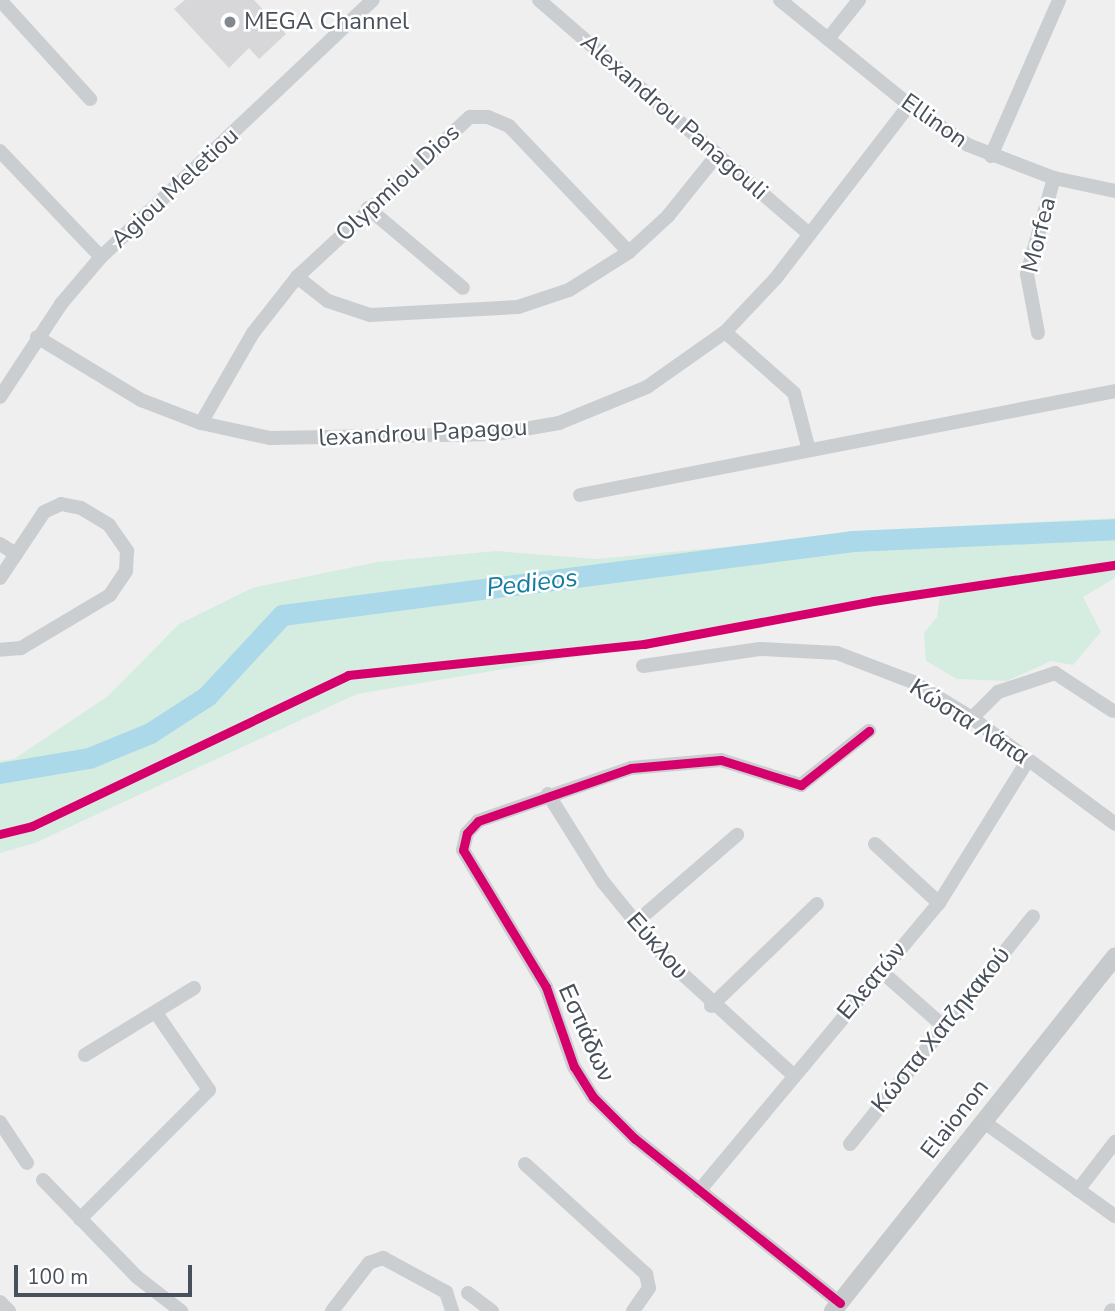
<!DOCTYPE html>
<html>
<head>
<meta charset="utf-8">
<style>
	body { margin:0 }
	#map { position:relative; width:1115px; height:1311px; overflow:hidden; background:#f0efef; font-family:"Nunito Sans",sans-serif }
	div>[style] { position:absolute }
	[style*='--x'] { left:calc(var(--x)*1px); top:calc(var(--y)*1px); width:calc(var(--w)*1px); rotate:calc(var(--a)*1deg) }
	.green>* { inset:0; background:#d5ede0 }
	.river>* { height:21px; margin:-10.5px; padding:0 10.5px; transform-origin:10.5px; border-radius:10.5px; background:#abd9e9 }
	.building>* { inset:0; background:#d7d7d9 }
	.minor>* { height:14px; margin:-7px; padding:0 7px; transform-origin:7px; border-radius:7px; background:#cbced0 }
	.major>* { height:18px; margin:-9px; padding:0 9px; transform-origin:9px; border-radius:9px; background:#c7cacd }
	.cycleway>* { height:9px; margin:-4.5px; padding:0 4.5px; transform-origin:4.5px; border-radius:4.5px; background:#d6006c }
	.dots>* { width:19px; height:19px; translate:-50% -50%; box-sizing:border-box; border:4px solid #fff; border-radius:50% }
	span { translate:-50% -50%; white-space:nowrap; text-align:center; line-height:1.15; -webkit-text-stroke:5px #fff; paint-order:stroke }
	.poi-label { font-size:24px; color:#48505b }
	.left { translate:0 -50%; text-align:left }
	.street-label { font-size:24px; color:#48505b }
	.water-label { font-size:26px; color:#147ba1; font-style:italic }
	.scale { position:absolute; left:14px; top:1265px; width:178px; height:32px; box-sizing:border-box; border:4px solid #48505b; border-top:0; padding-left:9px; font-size:21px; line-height:24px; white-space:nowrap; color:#48505b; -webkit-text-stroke:5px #fff; paint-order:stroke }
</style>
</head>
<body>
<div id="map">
	<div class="green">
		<div style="clip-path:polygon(1115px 518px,1115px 578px,1083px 597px,1101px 632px,1073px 665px,1051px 661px,1007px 681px,957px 679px,926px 661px,924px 633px,937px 617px,940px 595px,357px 694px,35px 843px,0 853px,0 761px,14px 759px,108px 696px,179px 624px,252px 588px,377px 562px,496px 551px,596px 559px,939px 527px)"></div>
	</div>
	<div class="river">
		<div style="--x:0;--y:773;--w:90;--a:-9.6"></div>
		<div style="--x:89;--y:758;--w:66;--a:-22.3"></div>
		<div style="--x:150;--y:733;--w:68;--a:-33"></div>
		<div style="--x:207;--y:696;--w:110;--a:-47.2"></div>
		<div style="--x:282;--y:615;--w:576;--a:-7.38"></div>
		<div style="--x:853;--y:541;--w:262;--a:-2.6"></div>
	</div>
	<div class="building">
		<div style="clip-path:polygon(185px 0,254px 0,286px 34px,259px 59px,249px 48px,229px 68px,174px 9px)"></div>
	</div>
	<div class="minor">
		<div style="--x:0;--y:0;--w:134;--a:47.7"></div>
		<div style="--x:539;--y:0;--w:357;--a:40.9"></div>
		<div style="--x:780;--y:0;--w:166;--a:39.1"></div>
		<div style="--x:909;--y:105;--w:71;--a:34.1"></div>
		<div style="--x:968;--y:145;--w:92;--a:21"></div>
		<div style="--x:1054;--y:178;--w:62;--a:12"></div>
		<div style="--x:828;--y:39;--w:50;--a:-51.5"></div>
		<div style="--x:0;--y:151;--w:146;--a:46.4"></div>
		<div style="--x:991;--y:156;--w:170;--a:-66.4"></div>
		<div style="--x:368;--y:208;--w:124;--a:40.1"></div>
		<div style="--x:297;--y:277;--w:39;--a:38"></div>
		<div style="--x:328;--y:301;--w:44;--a:18.4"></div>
		<div style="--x:370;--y:315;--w:148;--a:-3.1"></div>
		<div style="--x:518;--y:307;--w:54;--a:-18.4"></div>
		<div style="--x:569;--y:290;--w:71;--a:-32.3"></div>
		<div style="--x:629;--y:252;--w:53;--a:-42.7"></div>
		<div style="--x:668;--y:216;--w:78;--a:-51.2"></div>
		<div style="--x:725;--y:332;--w:92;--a:41.5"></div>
		<div style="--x:794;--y:393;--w:59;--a:75.3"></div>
		<div style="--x:1038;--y:333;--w:60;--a:-100.6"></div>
		<div style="--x:1027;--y:274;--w:100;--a:-74.3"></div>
		<div style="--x:37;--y:337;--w:122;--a:31.2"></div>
		<div style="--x:141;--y:400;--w:64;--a:21"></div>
		<div style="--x:201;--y:423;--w:71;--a:12.3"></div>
		<div style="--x:270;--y:438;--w:226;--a:-1"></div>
		<div style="--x:496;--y:434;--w:64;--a:-9.9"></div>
		<div style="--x:559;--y:423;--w:95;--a:-22.2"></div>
		<div style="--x:647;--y:387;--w:95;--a:-35.2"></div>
		<div style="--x:725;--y:332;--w:74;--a:-46.6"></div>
		<div style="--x:776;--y:278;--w:218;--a:-52.4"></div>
		<div style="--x:0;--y:397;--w:111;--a:-56.7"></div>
		<div style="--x:61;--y:304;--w:62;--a:-49.6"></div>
		<div style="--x:101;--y:257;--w:374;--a:-43.4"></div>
		<div style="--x:201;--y:423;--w:104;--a:-60"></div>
		<div style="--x:253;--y:333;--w:71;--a:-51.8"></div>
		<div style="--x:297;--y:277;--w:236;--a:-42.8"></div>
		<div style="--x:470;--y:117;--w:18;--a:0"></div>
		<div style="--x:488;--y:117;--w:23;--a:23"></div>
		<div style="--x:509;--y:126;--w:174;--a:46.4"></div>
		<div style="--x:580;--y:495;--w:545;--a:-11"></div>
		<div style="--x:0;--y:544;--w:19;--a:32"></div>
		<div style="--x:0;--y:578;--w:79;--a:-56.3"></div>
		<div style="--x:44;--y:512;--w:19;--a:-25"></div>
		<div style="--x:61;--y:504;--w:20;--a:11"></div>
		<div style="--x:81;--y:508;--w:33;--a:31"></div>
		<div style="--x:109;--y:525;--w:32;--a:55"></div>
		<div style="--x:127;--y:551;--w:20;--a:93"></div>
		<div style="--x:126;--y:571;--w:29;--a:124"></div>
		<div style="--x:110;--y:595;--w:104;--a:149.2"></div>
		<div style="--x:21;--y:648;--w:21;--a:175"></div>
		<div style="--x:643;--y:666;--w:118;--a:-8.3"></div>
		<div style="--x:760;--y:649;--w:77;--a:3"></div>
		<div style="--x:837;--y:653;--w:81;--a:20.9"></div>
		<div style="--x:913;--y:682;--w:69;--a:31.4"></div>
		<div style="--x:972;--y:718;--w:178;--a:36.5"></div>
		<div style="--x:972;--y:718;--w:37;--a:-45"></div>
		<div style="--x:998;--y:692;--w:60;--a:-18.4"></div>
		<div style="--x:1055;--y:673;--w:69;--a:33.2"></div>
		<div style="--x:548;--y:794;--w:104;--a:58"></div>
		<div style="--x:603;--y:882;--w:98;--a:50.8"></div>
		<div style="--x:665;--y:958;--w:173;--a:42.4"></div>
		<div style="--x:875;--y:844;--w:87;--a:42.7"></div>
		<div style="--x:635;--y:923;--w:135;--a:-40.8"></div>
		<div style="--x:881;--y:971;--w:81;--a:41.5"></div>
		<div style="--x:711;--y:1006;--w:147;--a:-43.9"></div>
		<div style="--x:85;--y:1055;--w:128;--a:-31.6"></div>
		<div style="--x:0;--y:1122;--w:49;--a:56.6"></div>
		<div style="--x:984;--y:1122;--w:161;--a:35.7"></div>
		<div style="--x:850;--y:1144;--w:292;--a:-51.2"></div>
		<div style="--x:525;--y:1164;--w:164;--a:42.3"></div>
		<div style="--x:646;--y:1274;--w:14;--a:78"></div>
		<div style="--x:649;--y:1288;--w:28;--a:125"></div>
		<div style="--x:43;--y:1180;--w:135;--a:45.9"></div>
		<div style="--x:137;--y:1277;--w:56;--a:37.7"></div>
		<div style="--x:1078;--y:1190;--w:61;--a:-52.4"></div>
		<div style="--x:699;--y:1191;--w:375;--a:-50.2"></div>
		<div style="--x:939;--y:903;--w:168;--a:-58.1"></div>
		<div style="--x:80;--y:1219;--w:182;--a:-45"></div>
		<div style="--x:209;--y:1090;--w:93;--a:-124.5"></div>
		<div style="--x:468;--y:1293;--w:30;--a:37"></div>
		<div style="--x:0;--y:1302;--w:13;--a:45"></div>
		<div style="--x:840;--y:1303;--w:263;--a:-141.3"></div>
		<div style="--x:635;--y:1139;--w:59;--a:-135"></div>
		<div style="--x:593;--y:1097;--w:36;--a:-122"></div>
		<div style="--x:574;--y:1067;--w:85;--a:-109.3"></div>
		<div style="--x:546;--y:987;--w:160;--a:-121.2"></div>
		<div style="--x:463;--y:850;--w:17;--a:-77"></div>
		<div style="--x:467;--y:833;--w:16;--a:-47"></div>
		<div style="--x:478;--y:821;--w:162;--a:-19.1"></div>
		<div style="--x:631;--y:768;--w:90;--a:-5.1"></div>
		<div style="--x:721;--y:760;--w:84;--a:17.4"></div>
		<div style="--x:801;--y:785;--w:87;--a:-38.5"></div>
		<div style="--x:332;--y:1311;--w:61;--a:-52.4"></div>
		<div style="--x:369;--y:1263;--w:15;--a:-20"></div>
		<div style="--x:383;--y:1258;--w:72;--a:28.4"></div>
		<div style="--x:446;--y:1292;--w:20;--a:72"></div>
		<div style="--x:1111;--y:1311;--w:1;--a:-45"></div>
	</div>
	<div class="major">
		<div style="--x:833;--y:1311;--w:453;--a:-51.5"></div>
	</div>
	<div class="cycleway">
		<div style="--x:0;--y:834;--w:33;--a:-14"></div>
		<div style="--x:32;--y:826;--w:350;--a:-25.5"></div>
		<div style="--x:348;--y:675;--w:298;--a:-6"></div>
		<div style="--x:644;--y:644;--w:233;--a:-10.6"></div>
		<div style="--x:873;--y:601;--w:245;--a:-8.5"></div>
		<div style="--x:840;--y:1303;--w:263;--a:-141.3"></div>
		<div style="--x:635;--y:1139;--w:59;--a:-135"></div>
		<div style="--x:593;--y:1097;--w:36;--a:-122"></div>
		<div style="--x:574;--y:1067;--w:85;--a:-109.3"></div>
		<div style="--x:546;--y:987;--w:160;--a:-121.2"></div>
		<div style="--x:463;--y:850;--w:17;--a:-77"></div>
		<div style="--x:467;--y:833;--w:16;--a:-47"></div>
		<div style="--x:478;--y:821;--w:162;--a:-19.1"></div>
		<div style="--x:631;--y:768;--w:90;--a:-5.1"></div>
		<div style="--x:721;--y:760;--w:84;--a:17.4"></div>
		<div style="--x:801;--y:785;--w:87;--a:-38.5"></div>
	</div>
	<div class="dots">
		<div style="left:230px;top:22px;background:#83888f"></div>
	</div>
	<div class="poi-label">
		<span class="left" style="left:244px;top:22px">MEGA Channel</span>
	</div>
	<div class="street-label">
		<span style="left:674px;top:117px;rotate:41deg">Alexandrou Panagouli</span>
		<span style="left:934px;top:121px;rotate:35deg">Ellinon</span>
		<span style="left:398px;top:183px;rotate:-43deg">Olypmiou Dios</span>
		<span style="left:175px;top:188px;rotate:-43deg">Agiou Meletiou</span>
		<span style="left:1039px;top:235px;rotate:-76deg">Morfea</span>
		<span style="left:423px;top:433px;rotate:-3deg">lexandrou Papagou</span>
		<span style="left:969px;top:722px;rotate:33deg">Κώστα Λάπα</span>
		<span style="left:657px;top:946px;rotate:49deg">Εύκλου</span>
		<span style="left:872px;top:981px;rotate:-50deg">Ελεατών</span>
		<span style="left:941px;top:1030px;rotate:-51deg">Κώστα Χατζηκακού</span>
		<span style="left:586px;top:1033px;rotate:66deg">Εστιάδων</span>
		<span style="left:955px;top:1119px;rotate:-52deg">Elaionon</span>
	</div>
	<div class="water-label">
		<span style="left:532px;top:583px;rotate:-7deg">Pedieos</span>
	</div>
	<div class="scale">100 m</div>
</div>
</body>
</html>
